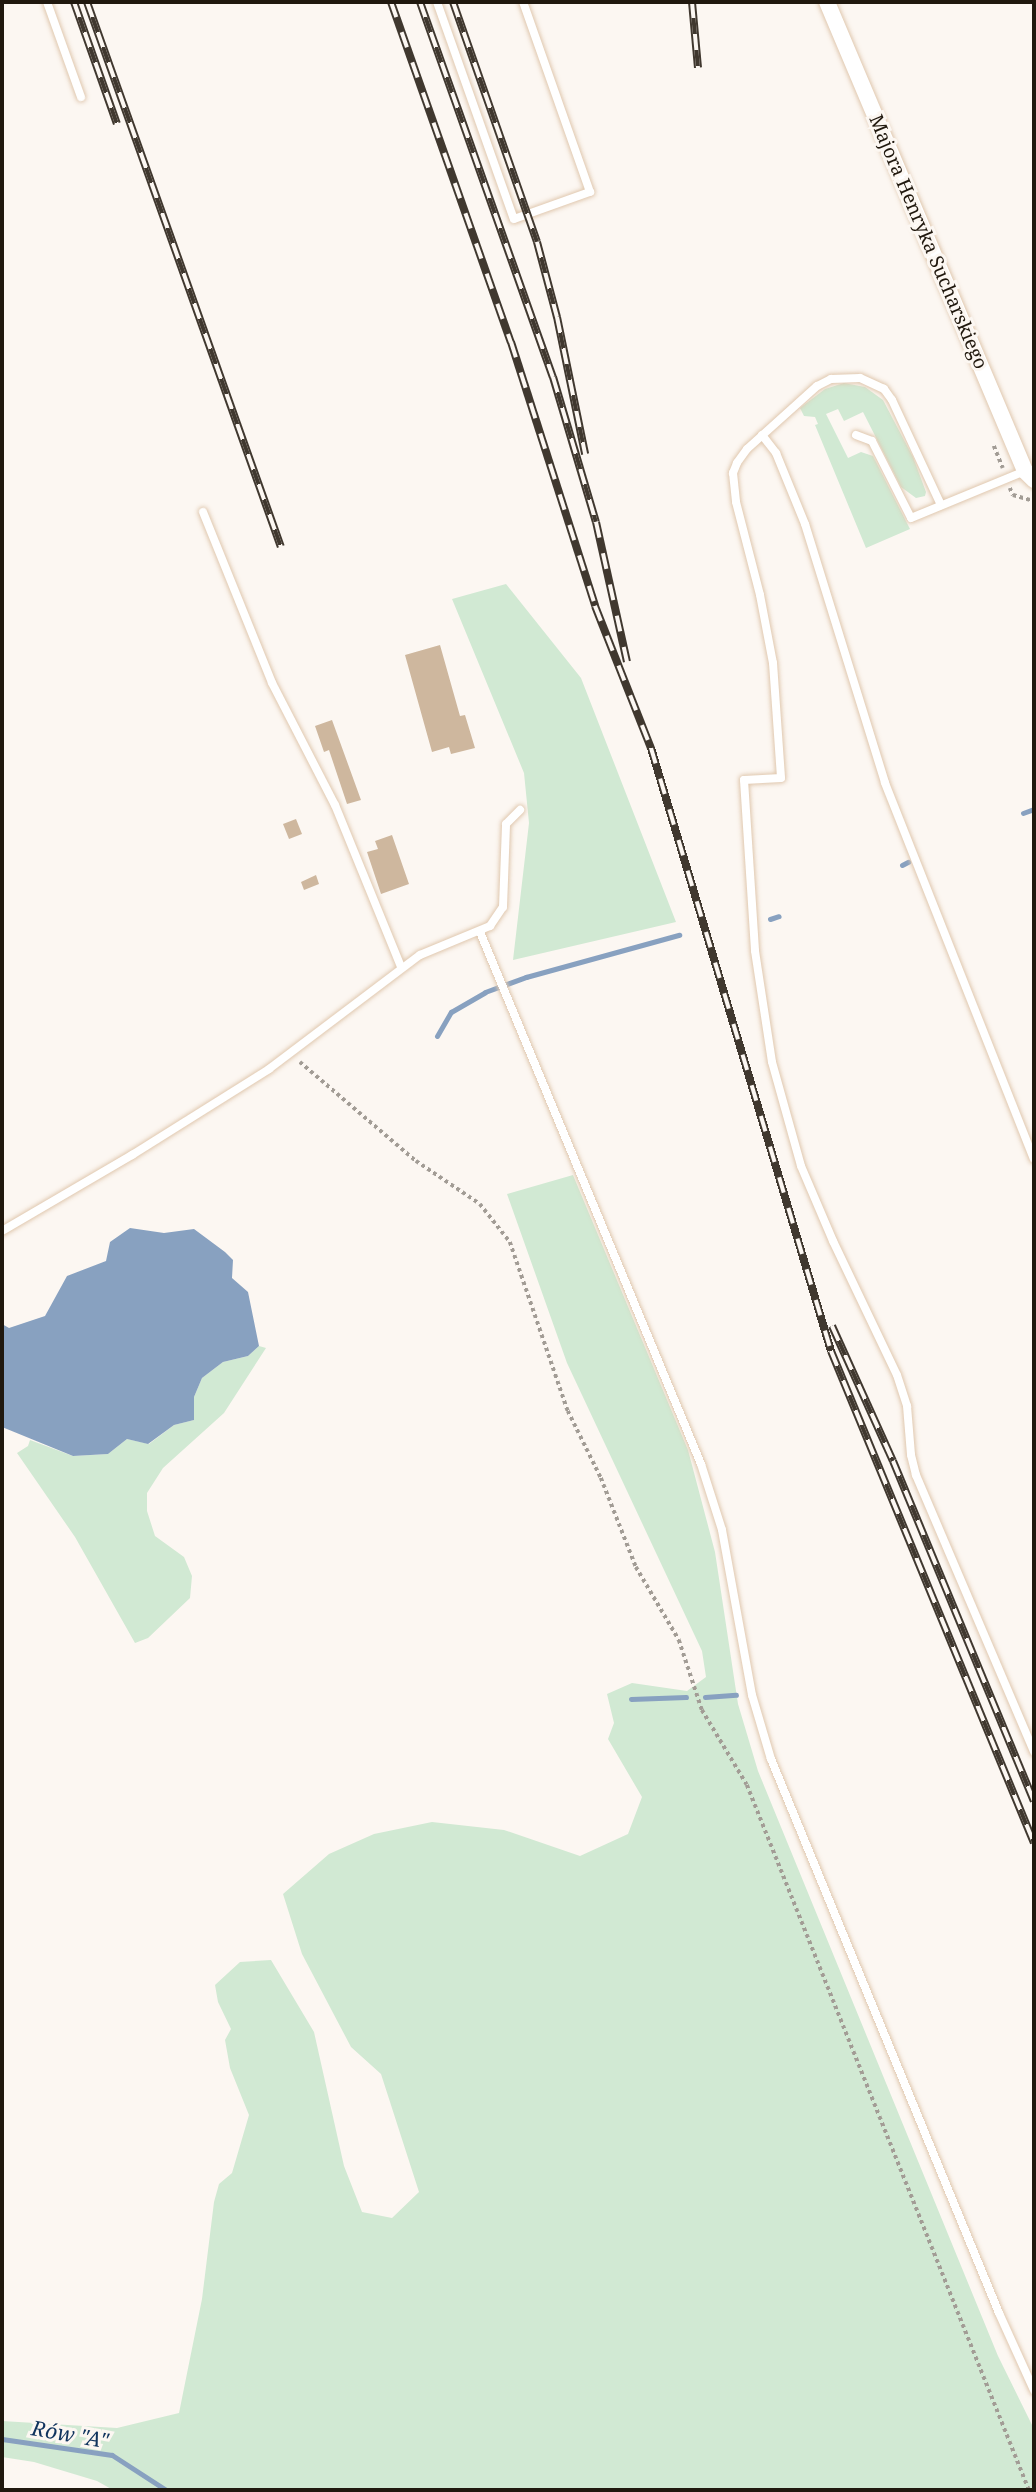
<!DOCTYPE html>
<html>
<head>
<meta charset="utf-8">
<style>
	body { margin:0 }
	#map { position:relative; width:1036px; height:2492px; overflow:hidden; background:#fcf7f2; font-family:"Noto Serif",serif }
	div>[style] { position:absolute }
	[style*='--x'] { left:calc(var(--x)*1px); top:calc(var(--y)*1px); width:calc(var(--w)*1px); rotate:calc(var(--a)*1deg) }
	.green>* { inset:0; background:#d1e9d3 }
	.water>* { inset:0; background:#88a1c0 }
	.stream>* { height:5px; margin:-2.5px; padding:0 2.5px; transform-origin:2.5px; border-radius:2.5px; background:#88a1c0 }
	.building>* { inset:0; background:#ceb79e }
	.path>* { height:3.5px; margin-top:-1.75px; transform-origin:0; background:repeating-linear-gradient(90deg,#a29c95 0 3.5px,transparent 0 7px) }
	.roads { filter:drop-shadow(0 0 2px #e0c8af) drop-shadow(0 0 2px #e0c8af) }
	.lane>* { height:8px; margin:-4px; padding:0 4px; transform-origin:4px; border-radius:4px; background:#fff }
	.street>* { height:16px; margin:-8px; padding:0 8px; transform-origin:8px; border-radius:8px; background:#fff }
	.rail>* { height:8px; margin-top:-4px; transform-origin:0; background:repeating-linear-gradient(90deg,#fcf7f2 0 16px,#40382f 0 32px); box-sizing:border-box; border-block:2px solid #40382f }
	span { translate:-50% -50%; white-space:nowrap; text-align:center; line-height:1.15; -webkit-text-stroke:6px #fcf7f2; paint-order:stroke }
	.street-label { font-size:19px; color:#20180e }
	.water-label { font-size:21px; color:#10335d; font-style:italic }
	.frame { position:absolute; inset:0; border:4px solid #20180e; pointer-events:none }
</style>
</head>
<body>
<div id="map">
	<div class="green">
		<div style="clip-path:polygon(844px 383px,865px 387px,883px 400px,913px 457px,926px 492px,925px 496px,916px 498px,901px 487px,863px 412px,844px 421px,838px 409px,826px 414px,848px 458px,861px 452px,873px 456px,910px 529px,866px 548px,815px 425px,818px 424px,815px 417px,804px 416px,800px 408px,825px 389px)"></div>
		<div style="clip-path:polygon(506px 584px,581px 678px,676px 922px,513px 960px,529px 823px,524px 773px,452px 599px)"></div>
		<div style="clip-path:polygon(573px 1175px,688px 1450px,715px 1552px,738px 1704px,758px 1771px,998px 2356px,1034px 2429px,1034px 2490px,113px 2490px,97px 2481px,34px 2462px,2px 2457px,2px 2421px,117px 2428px,179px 2413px,202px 2299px,214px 2202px,219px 2184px,232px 2173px,249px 2115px,230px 2068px,225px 2040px,231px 2029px,218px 2002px,215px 1985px,240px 1962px,271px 1960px,314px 2032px,344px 2166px,362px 2212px,392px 2218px,419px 2192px,381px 2074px,351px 2047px,302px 1954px,283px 1894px,329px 1854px,374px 1834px,432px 1822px,504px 1830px,580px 1856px,628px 1834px,642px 1797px,608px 1739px,614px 1723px,607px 1694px,632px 1683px,687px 1691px,706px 1677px,702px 1651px,567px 1363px,507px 1194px)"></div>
		<div style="clip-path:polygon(259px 1346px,266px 1348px,224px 1413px,163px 1468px,147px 1493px,147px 1511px,155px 1536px,184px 1557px,192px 1576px,190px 1598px,148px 1638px,135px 1643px,75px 1537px,17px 1453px,28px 1446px,30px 1440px,73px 1456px,108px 1454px,127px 1439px,149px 1444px,174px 1425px,194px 1420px,194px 1397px,202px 1378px,223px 1362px,248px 1356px)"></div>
	</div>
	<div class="water">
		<div style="clip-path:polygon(130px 1228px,164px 1233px,194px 1229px,225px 1252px,233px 1260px,232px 1278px,248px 1292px,259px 1346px,248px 1356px,223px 1362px,202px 1378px,194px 1397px,194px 1420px,174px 1425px,148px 1444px,127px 1439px,108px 1454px,73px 1456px,2px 1427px,2px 1324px,9px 1328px,45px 1316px,67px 1276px,106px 1261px,110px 1242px)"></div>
	</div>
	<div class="stream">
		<div style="--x:1023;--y:813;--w:12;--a:-20"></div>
		<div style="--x:902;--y:865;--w:7;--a:-27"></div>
		<div style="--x:770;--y:919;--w:9;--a:-18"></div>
		<div style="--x:437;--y:1036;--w:28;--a:-60"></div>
		<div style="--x:451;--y:1012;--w:39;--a:-30"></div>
		<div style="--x:485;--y:992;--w:44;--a:-20.1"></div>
		<div style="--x:526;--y:977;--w:159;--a:-15.4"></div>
		<div style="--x:705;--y:1697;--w:31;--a:-4"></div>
		<div style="--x:631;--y:1699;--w:55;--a:-2.1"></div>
		<div style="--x:2;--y:2439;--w:111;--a:8.3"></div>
		<div style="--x:112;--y:2455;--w:64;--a:32.9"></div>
	</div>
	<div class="building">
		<div style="clip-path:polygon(440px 645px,460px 716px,465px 715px,475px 748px,451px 754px,449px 747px,432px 752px,405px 655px)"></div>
		<div style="clip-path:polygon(332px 720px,361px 800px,347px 804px,329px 750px,324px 752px,315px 726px)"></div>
		<div style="clip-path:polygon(296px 819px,302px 834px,289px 839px,283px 824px)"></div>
		<div style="clip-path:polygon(392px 835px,409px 884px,381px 894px,367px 852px,378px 849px,375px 841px)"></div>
		<div style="clip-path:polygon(316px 875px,319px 884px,304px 890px,301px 882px)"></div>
	</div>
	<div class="path">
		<div style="--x:994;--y:446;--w:24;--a:68"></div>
		<div style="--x:1010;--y:488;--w:8;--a:67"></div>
		<div style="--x:1013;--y:495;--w:22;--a:16"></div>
		<div style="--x:300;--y:1062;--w:153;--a:40.5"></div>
		<div style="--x:416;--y:1161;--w:77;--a:33.9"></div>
		<div style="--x:480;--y:1204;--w:48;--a:51.7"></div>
		<div style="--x:510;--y:1242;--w:179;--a:71.1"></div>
		<div style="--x:568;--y:1411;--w:75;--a:63.8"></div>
		<div style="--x:601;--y:1478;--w:96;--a:68.5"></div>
		<div style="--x:636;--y:1567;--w:85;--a:59.5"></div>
		<div style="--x:679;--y:1640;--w:74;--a:71.8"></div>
		<div style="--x:702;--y:1710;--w:87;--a:59"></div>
		<div style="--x:747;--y:1785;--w:759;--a:68.2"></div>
	</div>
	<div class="roads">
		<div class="lane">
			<div style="--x:47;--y:2;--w:101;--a:70.3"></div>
			<div style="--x:437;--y:2;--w:230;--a:70.5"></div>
			<div style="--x:514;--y:219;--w:81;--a:-19.6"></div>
			<div style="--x:590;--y:192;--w:201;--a:-109.4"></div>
			<div style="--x:762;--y:435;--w:23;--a:52"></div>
			<div style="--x:776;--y:453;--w:77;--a:67.8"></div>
			<div style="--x:805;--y:524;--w:271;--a:72.8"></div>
			<div style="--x:885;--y:783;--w:404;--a:68.4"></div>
			<div style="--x:856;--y:435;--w:17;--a:21"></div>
			<div style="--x:872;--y:441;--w:86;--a:63.1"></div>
			<div style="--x:911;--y:518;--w:123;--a:-22.4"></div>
			<div style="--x:941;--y:505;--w:116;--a:-115"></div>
			<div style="--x:892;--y:400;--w:14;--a:-126"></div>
			<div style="--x:884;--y:389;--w:26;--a:-155"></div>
			<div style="--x:860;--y:378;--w:29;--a:178"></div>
			<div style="--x:831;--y:379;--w:16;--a:153"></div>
			<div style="--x:817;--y:386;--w:94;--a:138"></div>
			<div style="--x:747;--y:449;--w:17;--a:126"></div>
			<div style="--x:737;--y:463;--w:11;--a:112"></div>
			<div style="--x:733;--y:473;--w:29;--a:84"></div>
			<div style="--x:736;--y:502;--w:96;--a:75.5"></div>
			<div style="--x:760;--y:595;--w:69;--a:79.2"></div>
			<div style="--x:773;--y:663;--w:115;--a:86"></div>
			<div style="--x:781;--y:778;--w:37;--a:177"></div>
			<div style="--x:744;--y:780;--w:171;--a:86.3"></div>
			<div style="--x:755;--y:951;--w:112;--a:81.3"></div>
			<div style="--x:772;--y:1062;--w:108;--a:74.4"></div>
			<div style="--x:801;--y:1166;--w:82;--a:66.9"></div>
			<div style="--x:833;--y:1241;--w:148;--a:64.5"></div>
			<div style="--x:897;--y:1375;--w:33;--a:72"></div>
			<div style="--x:907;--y:1406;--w:49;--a:85.3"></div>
			<div style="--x:911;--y:1455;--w:21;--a:76"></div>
			<div style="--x:916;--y:1475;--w:301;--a:66.9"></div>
			<div style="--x:203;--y:512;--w:184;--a:68"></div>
			<div style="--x:272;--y:683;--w:137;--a:62.7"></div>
			<div style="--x:335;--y:805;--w:175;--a:67.8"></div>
			<div style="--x:480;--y:932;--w:576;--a:67.44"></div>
			<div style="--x:701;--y:1464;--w:69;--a:72.3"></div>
			<div style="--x:722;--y:1530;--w:168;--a:79.7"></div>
			<div style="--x:752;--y:1695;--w:67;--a:73.5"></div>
			<div style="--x:771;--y:1759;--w:599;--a:67.63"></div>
			<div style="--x:999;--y:2313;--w:85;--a:65.6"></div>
			<div style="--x:2;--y:1231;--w:151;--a:-30.3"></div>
			<div style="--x:132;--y:1155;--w:162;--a:-32.1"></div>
			<div style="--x:269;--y:1069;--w:189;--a:-37.1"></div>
			<div style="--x:420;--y:955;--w:76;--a:-22.5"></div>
			<div style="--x:490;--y:926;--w:23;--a:-56"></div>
			<div style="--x:503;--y:907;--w:83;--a:-87.9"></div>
			<div style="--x:506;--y:824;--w:20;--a:-45"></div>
		</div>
		<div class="street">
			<div style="--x:827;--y:2;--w:509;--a:67.11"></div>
			<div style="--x:1025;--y:471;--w:13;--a:45"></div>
		</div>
	</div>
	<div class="rail">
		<div style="--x:74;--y:2;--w:129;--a:70.6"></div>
		<div style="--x:87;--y:2;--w:578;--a:70.41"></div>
		<div style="--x:391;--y:2;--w:361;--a:70.6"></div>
		<div style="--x:511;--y:342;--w:277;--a:72.3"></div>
		<div style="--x:595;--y:606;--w:153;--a:68.5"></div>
		<div style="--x:651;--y:748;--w:629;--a:73.38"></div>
		<div style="--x:831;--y:1351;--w:532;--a:67.58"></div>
		<div style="--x:420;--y:2;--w:398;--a:70.5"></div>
		<div style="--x:553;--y:377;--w:151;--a:73.5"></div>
		<div style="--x:596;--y:522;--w:143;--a:77.5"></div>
		<div style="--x:453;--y:2;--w:254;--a:70.7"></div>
		<div style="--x:537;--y:242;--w:78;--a:75.1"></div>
		<div style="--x:557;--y:317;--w:140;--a:78.4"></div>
		<div style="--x:692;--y:2;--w:66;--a:84.8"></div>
		<div style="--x:832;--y:1326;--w:148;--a:65.7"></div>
		<div style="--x:893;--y:1461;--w:368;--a:67.5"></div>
	</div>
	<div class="street-label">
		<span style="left:928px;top:242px;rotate:67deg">Majora Henryka Sucharskiego</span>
	</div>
	<div class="water-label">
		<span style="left:70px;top:2434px;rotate:10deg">Rów "A"</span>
	</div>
	<div class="frame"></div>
</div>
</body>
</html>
